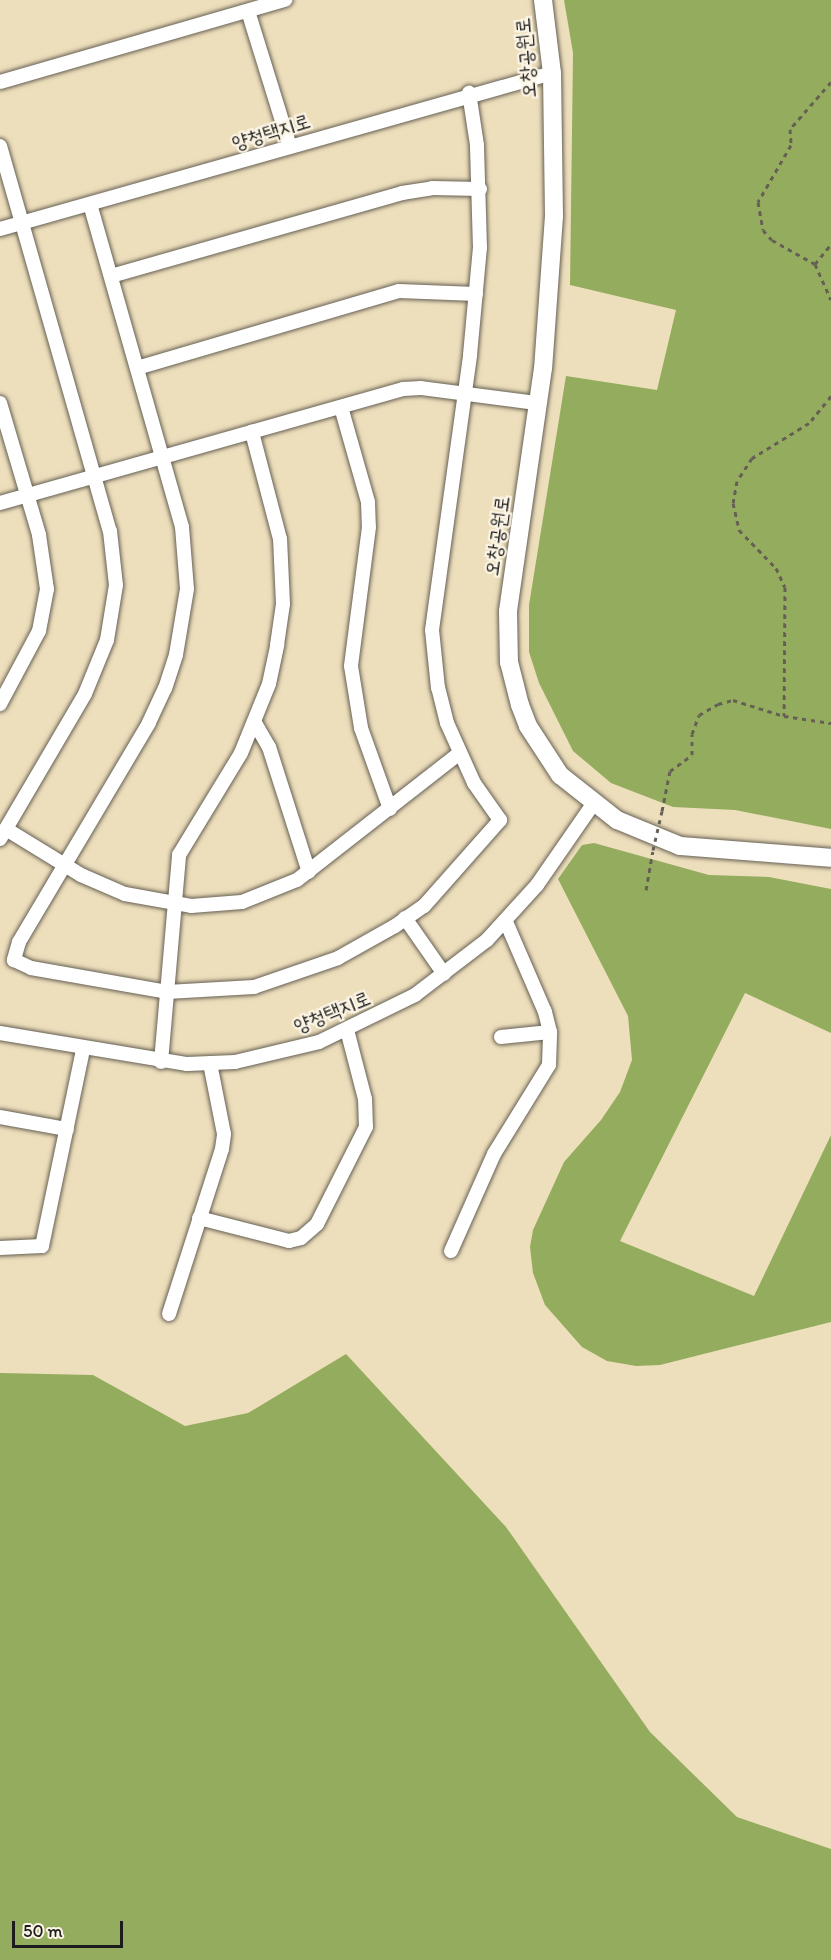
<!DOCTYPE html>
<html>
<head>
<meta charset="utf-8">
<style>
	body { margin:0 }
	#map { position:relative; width:831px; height:1960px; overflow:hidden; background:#eedfbc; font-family:Itim,"Poor Story",sans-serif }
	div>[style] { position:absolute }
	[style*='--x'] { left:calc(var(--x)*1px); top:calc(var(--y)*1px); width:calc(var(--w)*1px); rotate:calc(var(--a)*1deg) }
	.forest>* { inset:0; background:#94ac5e }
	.path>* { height:3px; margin-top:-1.5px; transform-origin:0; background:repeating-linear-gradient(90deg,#666054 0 4.5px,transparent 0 9px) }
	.roads { filter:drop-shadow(0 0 2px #666054) drop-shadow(0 0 2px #666054) }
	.minor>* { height:14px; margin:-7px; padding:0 7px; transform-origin:7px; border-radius:7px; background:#fff }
	.tertiary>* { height:18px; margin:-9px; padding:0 9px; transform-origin:9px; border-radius:9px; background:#fff }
	.path-bridge>* { height:3px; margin-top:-1.5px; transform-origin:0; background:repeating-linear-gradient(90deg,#666054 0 4.5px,transparent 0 9px) }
	span { translate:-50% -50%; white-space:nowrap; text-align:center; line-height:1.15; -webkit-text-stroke:4.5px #fcf5e5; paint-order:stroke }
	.street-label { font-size:20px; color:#1c1c1c }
	.scale { position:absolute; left:12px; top:1921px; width:111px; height:27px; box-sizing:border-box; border:3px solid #1c1c1c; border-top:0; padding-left:8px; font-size:18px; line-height:21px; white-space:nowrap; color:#1c1c1c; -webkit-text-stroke:4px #fcf5e5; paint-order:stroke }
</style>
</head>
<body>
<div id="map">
	<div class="forest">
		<div style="clip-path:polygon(564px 0,831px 0,831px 829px,735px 810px,673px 807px,611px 783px,573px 751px,539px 683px,529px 652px,529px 605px,566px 376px,657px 390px,676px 310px,570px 285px,573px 53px)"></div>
		<div style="clip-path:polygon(594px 843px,709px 875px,769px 877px,831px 889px,831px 1033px,745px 993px,620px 1241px,754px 1296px,831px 1135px,831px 1322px,660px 1365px,636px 1366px,607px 1361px,582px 1347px,545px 1305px,533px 1273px,530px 1247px,533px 1230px,564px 1162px,601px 1120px,620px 1092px,632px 1060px,628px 1016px,558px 879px,582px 845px)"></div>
		<div style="clip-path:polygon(346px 1354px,506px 1527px,650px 1732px,737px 1817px,831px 1849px,831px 1960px,0 1960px,0 1373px,93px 1375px,185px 1426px,248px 1413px)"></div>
	</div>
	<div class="path">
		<div style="--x:831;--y:82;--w:62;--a:131.1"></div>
		<div style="--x:790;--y:129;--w:16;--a:86"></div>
		<div style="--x:791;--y:145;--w:66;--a:120.1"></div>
		<div style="--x:758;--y:202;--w:28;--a:80"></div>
		<div style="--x:763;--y:230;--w:13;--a:48"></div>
		<div style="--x:772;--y:240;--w:49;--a:29.2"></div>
		<div style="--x:815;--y:264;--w:39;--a:66"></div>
		<div style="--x:815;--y:264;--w:26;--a:-51"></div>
		<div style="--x:831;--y:396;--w:35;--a:129"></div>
		<div style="--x:809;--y:423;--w:67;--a:148.4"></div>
		<div style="--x:752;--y:458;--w:27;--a:123"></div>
		<div style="--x:737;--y:481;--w:22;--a:100"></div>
		<div style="--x:733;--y:503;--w:28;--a:77"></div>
		<div style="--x:739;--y:530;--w:53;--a:45.8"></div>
		<div style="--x:776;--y:568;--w:21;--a:65"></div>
		<div style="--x:785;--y:587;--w:129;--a:90.4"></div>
		<div style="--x:784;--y:716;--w:48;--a:8.5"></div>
		<div style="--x:662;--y:811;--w:41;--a:-78.7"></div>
		<div style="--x:670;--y:771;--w:27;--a:-36"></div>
		<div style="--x:692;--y:755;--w:21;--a:-90"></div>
		<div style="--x:692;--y:734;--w:20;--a:-70"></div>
		<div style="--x:699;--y:715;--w:22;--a:-30"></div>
		<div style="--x:718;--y:704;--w:16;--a:-15"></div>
		<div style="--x:733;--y:700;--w:53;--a:17.4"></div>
		<div style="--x:646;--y:890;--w:39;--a:-80"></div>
	</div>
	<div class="roads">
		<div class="minor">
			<div style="--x:248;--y:11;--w:142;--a:72.8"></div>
			<div style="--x:0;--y:82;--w:297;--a:-16.1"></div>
			<div style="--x:0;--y:146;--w:400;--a:74.1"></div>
			<div style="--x:110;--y:531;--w:54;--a:83.7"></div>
			<div style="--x:116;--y:585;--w:56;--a:99.3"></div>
			<div style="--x:107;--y:640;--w:58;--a:112.2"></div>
			<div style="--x:85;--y:694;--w:168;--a:120.4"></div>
			<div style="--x:90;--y:204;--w:336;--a:74.1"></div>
			<div style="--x:182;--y:527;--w:62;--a:85.4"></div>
			<div style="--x:187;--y:589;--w:67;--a:99.5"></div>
			<div style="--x:176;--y:655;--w:35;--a:108"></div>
			<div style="--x:165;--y:688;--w:38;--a:115"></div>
			<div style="--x:149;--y:723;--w:255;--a:120.7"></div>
			<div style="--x:19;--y:942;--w:19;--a:106"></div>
			<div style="--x:14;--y:960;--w:19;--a:25"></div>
			<div style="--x:31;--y:968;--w:138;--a:10"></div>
			<div style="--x:167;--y:992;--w:87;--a:-3.3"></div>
			<div style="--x:254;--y:987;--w:89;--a:-19"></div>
			<div style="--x:338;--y:958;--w:65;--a:-29.3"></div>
			<div style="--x:395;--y:926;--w:35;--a:-35"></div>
			<div style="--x:424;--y:906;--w:115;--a:-48.5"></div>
			<div style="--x:500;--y:820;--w:45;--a:-125.1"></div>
			<div style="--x:474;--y:783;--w:66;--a:-114.2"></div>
			<div style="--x:447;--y:723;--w:36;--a:-104"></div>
			<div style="--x:438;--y:688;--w:58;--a:-95.9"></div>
			<div style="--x:432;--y:630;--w:278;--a:-82.1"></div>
			<div style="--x:470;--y:355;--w:107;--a:-84.7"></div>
			<div style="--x:480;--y:248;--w:103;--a:-91.7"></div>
			<div style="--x:477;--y:145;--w:53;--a:-98.7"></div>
			<div style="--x:0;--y:229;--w:574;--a:-15.78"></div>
			<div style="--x:111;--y:276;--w:303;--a:-15.9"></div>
			<div style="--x:402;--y:193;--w:30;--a:-9"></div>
			<div style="--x:432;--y:188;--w:48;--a:1.2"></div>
			<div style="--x:137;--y:368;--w:273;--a:-16.4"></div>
			<div style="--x:399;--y:291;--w:77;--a:2.2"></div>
			<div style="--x:0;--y:403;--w:138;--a:73.5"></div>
			<div style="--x:39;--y:535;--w:55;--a:81.6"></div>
			<div style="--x:47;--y:589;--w:43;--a:100.8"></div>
			<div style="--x:39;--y:631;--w:83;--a:118.1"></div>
			<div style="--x:341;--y:407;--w:99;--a:74.1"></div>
			<div style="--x:368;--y:502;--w:25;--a:88"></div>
			<div style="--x:369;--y:527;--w:140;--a:97.4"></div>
			<div style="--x:351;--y:666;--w:63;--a:80.8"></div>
			<div style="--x:361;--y:728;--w:86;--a:70.3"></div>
			<div style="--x:0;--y:503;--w:419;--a:-15.8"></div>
			<div style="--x:403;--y:389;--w:18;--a:-3"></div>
			<div style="--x:421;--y:388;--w:117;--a:7.4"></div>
			<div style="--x:255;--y:723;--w:28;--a:60"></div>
			<div style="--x:269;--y:747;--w:131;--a:72.3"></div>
			<div style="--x:6;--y:829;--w:88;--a:31.5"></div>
			<div style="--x:81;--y:875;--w:48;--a:23.4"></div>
			<div style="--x:125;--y:894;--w:67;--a:10.3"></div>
			<div style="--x:191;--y:906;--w:51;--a:-4.5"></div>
			<div style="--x:242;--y:902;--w:59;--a:-21.8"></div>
			<div style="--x:297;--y:880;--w:204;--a:-38"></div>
			<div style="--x:405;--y:918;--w:68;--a:55.1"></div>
			<div style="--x:0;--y:1033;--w:190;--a:9.4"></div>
			<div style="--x:187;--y:1064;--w:48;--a:-2.4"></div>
			<div style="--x:235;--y:1062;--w:86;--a:-13.4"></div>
			<div style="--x:319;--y:1042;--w:107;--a:-26.1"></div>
			<div style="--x:415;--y:995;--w:91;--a:-37.4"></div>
			<div style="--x:487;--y:940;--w:74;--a:-47.7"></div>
			<div style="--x:537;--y:885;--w:98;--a:-55.3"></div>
			<div style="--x:501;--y:1037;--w:49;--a:-5.8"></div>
			<div style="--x:161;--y:1062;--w:208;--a:-85"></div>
			<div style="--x:179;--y:855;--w:119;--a:-58.7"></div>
			<div style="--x:241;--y:753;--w:74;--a:-67.9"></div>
			<div style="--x:269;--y:684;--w:40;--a:-78"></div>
			<div style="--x:277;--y:645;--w:41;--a:-81.7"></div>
			<div style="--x:283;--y:604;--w:65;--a:-92.6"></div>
			<div style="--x:280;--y:539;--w:111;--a:-104.7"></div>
			<div style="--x:0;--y:1117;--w:68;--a:10.2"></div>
			<div style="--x:199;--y:1218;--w:93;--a:14.3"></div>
			<div style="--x:289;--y:1241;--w:12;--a:-14"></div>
			<div style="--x:301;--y:1238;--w:21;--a:-41"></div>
			<div style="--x:317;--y:1224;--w:109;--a:-63.2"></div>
			<div style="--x:366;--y:1127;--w:28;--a:-92"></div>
			<div style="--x:365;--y:1099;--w:71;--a:-104.6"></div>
			<div style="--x:0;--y:1248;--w:42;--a:-2.7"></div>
			<div style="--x:42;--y:1246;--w:201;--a:-78.2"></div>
			<div style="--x:451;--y:1251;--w:106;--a:-66.1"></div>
			<div style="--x:494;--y:1154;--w:105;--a:-58.3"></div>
			<div style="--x:549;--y:1065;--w:33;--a:-88"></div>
			<div style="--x:550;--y:1032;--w:21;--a:-104"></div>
			<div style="--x:545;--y:1012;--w:98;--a:-113.4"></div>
			<div style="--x:169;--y:1314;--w:173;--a:-72.2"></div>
			<div style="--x:222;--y:1149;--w:15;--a:-82"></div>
			<div style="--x:224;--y:1134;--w:72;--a:-101.2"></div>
		</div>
		<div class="tertiary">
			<div style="--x:543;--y:0;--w:74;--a:83"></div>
			<div style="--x:552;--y:73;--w:143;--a:89.2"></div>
			<div style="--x:554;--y:216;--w:152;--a:94.1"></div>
			<div style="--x:543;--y:368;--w:246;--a:98.2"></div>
			<div style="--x:508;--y:612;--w:50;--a:88.9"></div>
			<div style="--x:509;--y:662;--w:44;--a:75.7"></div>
			<div style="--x:520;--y:705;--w:22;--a:69"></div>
			<div style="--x:528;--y:726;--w:59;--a:56.9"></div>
			<div style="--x:560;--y:775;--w:73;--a:38.3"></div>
			<div style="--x:617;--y:820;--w:68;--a:22.4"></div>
			<div style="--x:680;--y:846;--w:151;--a:4.5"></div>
		</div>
	</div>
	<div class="path-bridge">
		<div style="--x:653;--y:850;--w:40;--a:-77"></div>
	</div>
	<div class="street-label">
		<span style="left:526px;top:58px;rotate:-95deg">오창공원로</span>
		<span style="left:271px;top:132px;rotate:-17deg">양청택지로</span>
		<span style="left:497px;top:536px;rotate:-82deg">오창공원로</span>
		<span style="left:332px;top:1012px;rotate:-22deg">양청택지로</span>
	</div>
	<div class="scale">50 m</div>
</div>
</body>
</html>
